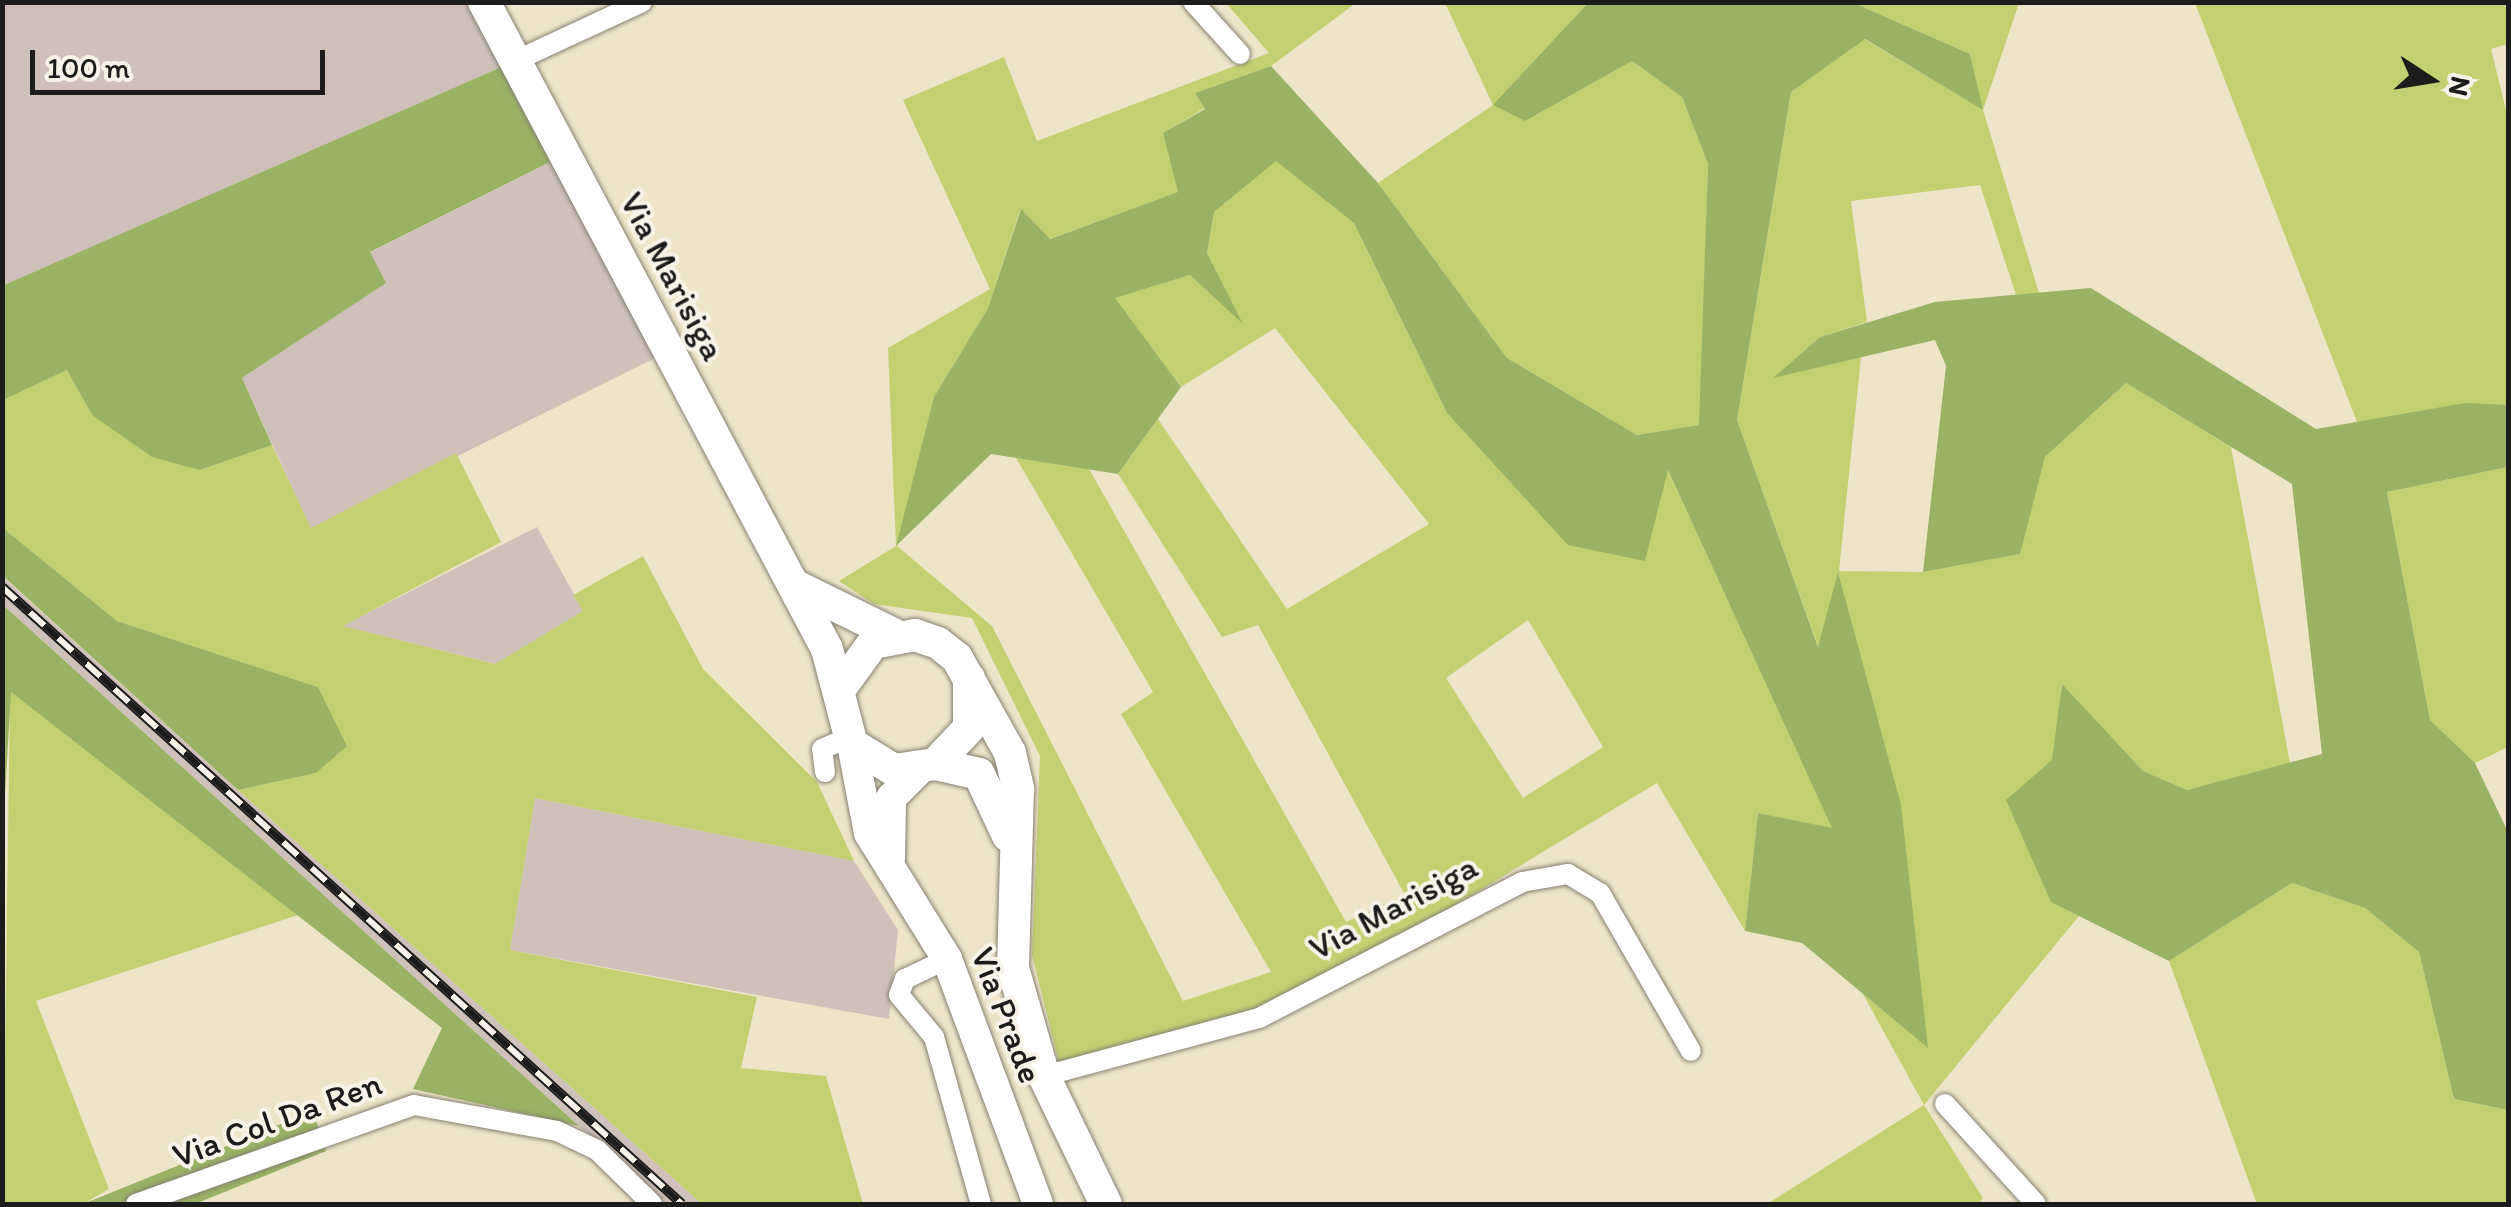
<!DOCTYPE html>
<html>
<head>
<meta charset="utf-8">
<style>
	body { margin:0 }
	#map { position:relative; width:2511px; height:1207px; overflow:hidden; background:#eee5c9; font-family:Itim,sans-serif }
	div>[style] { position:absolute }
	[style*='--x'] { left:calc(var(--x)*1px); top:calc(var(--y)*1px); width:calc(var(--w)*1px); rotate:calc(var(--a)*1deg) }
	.industrial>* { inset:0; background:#cfc0ba }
	.green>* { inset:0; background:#c3d072 }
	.forest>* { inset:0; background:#9ab264 }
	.roads { filter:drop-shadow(0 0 2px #858072) drop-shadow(0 0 2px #858072) }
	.minor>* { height:20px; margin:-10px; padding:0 10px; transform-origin:10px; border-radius:10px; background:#fff }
	.secondary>* { height:30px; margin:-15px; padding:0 15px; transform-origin:15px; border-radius:15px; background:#fff }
	.primary>* { height:32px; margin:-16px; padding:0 16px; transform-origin:16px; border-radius:16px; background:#fff }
	.rail>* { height:10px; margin-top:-5px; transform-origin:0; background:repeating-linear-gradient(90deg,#f7f3e8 0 19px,#1c1c1c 0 38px); box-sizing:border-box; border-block:2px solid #1c1c1c }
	span { translate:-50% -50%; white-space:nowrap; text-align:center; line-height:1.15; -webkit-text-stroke:8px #f7f3e8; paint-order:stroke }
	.street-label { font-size:35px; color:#1c1c1c }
	.frame { position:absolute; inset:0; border:5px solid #1c1c1c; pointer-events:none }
	.north { position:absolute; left:2381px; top:30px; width:100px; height:100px; -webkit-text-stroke:8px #f7f3e8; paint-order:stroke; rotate:102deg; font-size:28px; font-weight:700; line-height:40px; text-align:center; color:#1c1c1c }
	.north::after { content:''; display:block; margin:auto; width:35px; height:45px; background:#1c1c1c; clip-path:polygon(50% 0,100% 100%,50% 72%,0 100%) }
	.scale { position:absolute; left:30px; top:50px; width:295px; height:45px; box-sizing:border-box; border:5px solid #1c1c1c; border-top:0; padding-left:12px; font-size:30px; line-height:35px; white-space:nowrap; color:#1c1c1c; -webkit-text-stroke:8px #f7f3e8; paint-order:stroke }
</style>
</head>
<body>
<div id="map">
	<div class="industrial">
		<div style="clip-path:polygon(3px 3px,484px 3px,515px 61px,3px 286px)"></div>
		<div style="clip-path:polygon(564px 155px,667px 352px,311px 529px,242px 378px,385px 283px,369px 253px)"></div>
		<div style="clip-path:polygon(537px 527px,583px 611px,496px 664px,342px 626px)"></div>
		<div style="clip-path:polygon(2px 576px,238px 790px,702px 1204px,666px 1204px,579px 1126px,3px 605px)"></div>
		<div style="clip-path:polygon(535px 798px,854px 861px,898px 930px,889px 1019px,510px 950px)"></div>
	</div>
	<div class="green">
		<div style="clip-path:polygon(evenodd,1226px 3px,1356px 3px,1271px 66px,1195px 93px,1205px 108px,1163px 133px,1179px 192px,1049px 239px,1020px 210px,988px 308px,934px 397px,897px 546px,992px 626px,1183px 1001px,1271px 972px,1121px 714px,1153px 692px,1016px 458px,1089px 469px,1346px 922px,1405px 895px,1258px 625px,1222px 637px,1118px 474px,1158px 419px,1287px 609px,1429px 524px,1275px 328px,1181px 387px,1114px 298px,1190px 275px,1241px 321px,1207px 253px,1214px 212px,1276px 160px,1354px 223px,1447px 413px,1568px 544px,1667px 468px,1833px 829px,1758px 813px,1745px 931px,1657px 783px,1374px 954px,1248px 1017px,1059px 1062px,1032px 955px,1040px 756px,972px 618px,874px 604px,839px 581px,896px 546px,888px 348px,990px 289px,903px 100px,1004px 57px,1037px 141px,1269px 53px,1226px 3px,1528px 620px,1603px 747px,1523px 798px,1446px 678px,1528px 620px)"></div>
		<div style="clip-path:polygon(1445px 3px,1588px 3px,1494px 105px,1526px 120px,1632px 61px,1682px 97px,1708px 164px,1700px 425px,1637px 435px,1507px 358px,1378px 183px,1493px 105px)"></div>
		<div style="clip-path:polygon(1854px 3px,2019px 3px,1983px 110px,2039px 293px,2016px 295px,1980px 185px,1851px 201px,1867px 322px,1820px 337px,1775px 377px,1861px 357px,1839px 571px,1923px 572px,2019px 554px,2045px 457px,2126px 383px,2231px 447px,2290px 763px,2187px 790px,2143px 771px,2061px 685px,2051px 901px,2079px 916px,1924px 1105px,1983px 1198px,1978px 1204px,1767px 1204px,1924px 1105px,1863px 994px,1927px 1046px,1839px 574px,1819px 649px,1737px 420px,1791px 92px,1864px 39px,1982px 109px,1970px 54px)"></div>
		<div style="clip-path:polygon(2195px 3px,2508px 3px,2508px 44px,2491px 49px,2508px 118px,2508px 405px,2357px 422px)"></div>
		<div style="clip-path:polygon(67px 370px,92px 415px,200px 470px,272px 445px,311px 528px,456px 453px,501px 542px,343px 626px,495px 664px,583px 611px,573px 595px,643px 556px,703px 669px,817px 782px,854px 861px,535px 798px,510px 950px,757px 997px,741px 1068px,826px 1076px,863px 1204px,702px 1204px,238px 790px,316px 773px,318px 687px,117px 621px,3px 528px,2px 400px)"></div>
		<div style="clip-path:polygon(2508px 467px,2508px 747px,2475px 763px,2430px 720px,2387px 492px)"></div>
		<div style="clip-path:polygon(10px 691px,304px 913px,36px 1001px,109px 1189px,83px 1204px,3px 1204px)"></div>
		<div style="clip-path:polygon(2292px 883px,2365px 908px,2419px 952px,2454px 1099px,2508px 1110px,2508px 1204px,2257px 1204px,2169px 961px)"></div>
	</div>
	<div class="forest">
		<div style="clip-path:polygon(1588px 3px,1854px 3px,1970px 54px,1983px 110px,1865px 39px,1791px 92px,1737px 420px,1818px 647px,1838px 572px,1901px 805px,1928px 1048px,1802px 943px,1745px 931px,1758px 813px,1832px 828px,1668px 470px,1645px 561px,1568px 545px,1447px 413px,1354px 223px,1276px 161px,1214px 212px,1207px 253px,1243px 324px,1190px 275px,1115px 298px,1181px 387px,1118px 474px,991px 454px,896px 546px,934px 397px,988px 308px,1021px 209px,1050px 239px,1178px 192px,1163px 133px,1205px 109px,1195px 93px,1271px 66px,1378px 183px,1507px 358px,1637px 435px,1699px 425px,1708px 164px,1682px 97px,1632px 61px,1525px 121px,1493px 105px)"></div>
		<div style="clip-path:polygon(515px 61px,564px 155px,370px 252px,386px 283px,242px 378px,272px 445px,200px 470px,152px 457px,92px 415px,67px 370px,3px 400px,2px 286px)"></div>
		<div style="clip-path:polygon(2091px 288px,2316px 429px,2465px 403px,2508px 405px,2508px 467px,2387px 492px,2430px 720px,2475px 763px,2508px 832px,2508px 1110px,2454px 1099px,2419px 952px,2365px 908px,2292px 883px,2169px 961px,2051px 902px,2006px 800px,2052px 760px,2062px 684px,2143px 771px,2187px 790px,2322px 754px,2292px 484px,2126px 383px,2045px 457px,2020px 554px,1923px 572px,1946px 366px,1935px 340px,1773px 378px,1820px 337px,1935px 302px)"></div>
		<div style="clip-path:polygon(3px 528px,117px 621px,318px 687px,347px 746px,316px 773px,238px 790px,3px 576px)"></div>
		<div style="clip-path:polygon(3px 605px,579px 1126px,413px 1089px,442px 1028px,11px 692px,3px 830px)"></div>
		<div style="clip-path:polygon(313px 1111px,326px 1151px,195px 1204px,83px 1204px)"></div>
	</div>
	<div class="roads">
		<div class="minor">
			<div style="--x:1193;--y:2;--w:70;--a:47.9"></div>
			<div style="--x:515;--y:61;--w:140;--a:-24.9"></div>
			<div style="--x:825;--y:772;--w:23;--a:-97"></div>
			<div style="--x:822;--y:749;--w:28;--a:-23"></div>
			<div style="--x:947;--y:959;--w:47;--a:154.5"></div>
			<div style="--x:905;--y:979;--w:17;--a:111"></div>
			<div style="--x:899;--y:995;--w:55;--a:50.2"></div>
			<div style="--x:934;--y:1037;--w:173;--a:74.3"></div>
			<div style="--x:1044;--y:1076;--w:223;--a:-15.1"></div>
			<div style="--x:1259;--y:1018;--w:296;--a:-27.3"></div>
			<div style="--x:1522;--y:882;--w:47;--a:-9.9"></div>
			<div style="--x:1568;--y:874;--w:37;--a:31"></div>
			<div style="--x:1600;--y:893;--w:182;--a:60.1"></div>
			<div style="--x:1945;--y:1104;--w:135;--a:47.7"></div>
			<div style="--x:136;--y:1204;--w:295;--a:-19.6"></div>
			<div style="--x:414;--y:1105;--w:145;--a:10.3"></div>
			<div style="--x:557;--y:1131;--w:44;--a:25.4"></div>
			<div style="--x:597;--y:1150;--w:77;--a:44.5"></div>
		</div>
		<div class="secondary">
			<div style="--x:852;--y:744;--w:91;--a:79.2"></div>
			<div style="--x:869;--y:833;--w:148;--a:58.2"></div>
			<div style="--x:947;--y:959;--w:261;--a:69.6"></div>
			<div style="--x:890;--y:858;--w:60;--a:-89"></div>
			<div style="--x:891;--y:798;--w:40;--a:-45"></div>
		</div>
		<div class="primary">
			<div style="--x:484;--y:2;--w:732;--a:62.07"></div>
			<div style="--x:827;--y:649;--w:98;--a:75.3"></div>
			<div style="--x:852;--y:744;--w:49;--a:31.8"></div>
			<div style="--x:894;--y:770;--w:41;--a:-8.3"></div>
			<div style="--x:935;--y:764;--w:50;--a:-46.6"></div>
			<div style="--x:969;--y:728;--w:50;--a:-90"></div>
			<div style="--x:794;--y:585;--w:115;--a:26.3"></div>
			<div style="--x:839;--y:690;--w:58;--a:-54.1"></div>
			<div style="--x:873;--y:643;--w:43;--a:-10.8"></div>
			<div style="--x:915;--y:635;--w:24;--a:19"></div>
			<div style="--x:938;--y:643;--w:24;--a:38"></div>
			<div style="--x:957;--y:658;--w:109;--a:60.8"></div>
			<div style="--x:1010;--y:753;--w:37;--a:77"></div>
			<div style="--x:1018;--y:789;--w:179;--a:91.6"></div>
			<div style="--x:1013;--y:968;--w:112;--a:74"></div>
			<div style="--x:1044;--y:1076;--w:142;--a:64.2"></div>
			<div style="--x:935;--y:764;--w:45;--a:12.8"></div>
			<div style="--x:979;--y:774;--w:68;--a:64.9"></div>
		</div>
	</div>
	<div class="rail">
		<div style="--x:2;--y:587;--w:918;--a:42.22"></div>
	</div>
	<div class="street-label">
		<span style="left:673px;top:276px;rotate:62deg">Via Marisiga</span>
		<span style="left:1393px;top:907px;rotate:-28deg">Via Marisiga</span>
		<span style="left:1007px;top:1015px;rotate:69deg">Via Prade</span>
		<span style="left:277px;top:1119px;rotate:-20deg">Via Col Da Ren</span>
	</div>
	<div class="frame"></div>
	<div class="north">N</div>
	<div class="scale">100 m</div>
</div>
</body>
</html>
